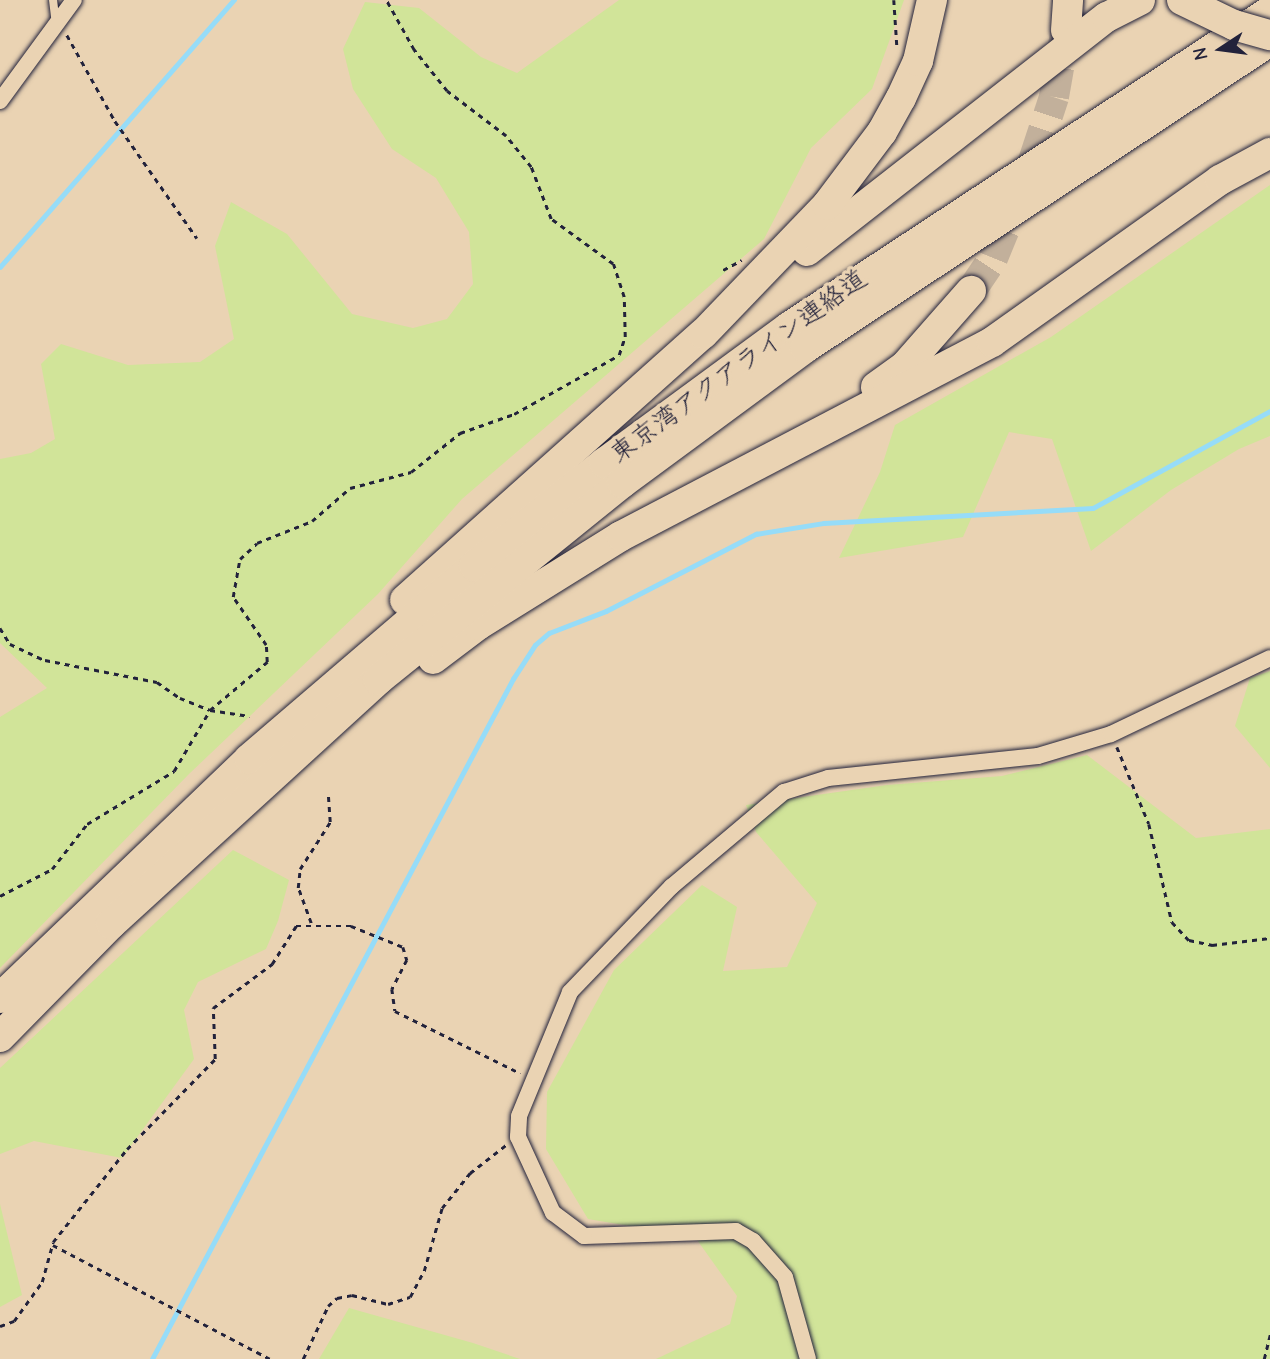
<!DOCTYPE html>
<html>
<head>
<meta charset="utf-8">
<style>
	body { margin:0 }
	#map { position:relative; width:1270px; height:1359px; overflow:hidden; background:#ead3b3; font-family:"Comic Neue","Klee One",sans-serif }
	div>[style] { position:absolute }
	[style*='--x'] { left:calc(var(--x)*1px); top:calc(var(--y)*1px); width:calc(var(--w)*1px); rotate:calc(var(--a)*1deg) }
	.green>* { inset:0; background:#d1e499 }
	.stream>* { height:4.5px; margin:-2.25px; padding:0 2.25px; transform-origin:2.25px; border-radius:2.25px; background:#96dcf8 }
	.highway-tunnel>* { height:30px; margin-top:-15px; transform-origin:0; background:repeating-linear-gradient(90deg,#c2b09b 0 30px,transparent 0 45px) }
	.path>* { height:2.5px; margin-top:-1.25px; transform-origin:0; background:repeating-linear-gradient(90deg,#22223b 0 5px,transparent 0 10px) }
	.roads { filter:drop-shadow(0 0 2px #22223b) drop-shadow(0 0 2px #22223b) }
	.lane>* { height:8px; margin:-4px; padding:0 4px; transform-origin:4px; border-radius:4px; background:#ead3b3 }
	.street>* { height:16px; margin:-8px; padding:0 8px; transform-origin:8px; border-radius:8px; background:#ead3b3 }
	.highway>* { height:30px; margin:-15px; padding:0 15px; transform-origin:15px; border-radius:15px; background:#ead3b3 }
	.bridges { filter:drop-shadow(0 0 2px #22223b) drop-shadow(0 0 2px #22223b) }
	.highway-bridge>* { height:30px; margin:-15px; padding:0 15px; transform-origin:15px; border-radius:15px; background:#ead3b3 }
	span { translate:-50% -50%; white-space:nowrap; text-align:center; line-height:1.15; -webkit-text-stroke:7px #ead3b3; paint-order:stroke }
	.street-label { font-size:26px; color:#22223b }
	.north { position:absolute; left:1186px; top:14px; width:70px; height:70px; -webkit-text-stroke:5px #ead3b3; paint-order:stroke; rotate:257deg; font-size:19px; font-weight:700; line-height:28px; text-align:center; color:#22223b }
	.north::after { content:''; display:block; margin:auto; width:24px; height:32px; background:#22223b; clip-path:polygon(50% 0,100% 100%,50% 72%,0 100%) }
</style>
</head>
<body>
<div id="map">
	<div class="green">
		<div style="clip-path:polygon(619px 0,904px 0,872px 89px,811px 148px,764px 239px,462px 499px,378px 594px,189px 774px,0 968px,0 717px,47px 688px,0 643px,0 459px,31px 453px,55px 439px,41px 364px,61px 344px,128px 365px,200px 362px,234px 339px,215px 246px,231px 202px,287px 234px,352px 314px,413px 328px,447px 319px,473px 284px,469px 232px,436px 178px,392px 149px,353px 89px,343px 49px,365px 2px,419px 8px,481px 57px,517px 73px)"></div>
		<div style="clip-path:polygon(1270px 185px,1270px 436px,1239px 449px,1171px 490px,1091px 551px,1052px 439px,1009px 432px,963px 537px,839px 558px,880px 472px,895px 425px,1051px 337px)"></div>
		<div style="clip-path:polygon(1270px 671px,1270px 768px,1235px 726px,1250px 678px)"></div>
		<div style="clip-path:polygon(1087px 755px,1196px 838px,1270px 829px,1270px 1359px,656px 1359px,730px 1324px,737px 1296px,695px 1237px,588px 1219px,546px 1149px,547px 1092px,614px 970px,702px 885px,737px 907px,723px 971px,787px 967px,817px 903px,756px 832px,746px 805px,887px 785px,1002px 776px)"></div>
		<div style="clip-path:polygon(233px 850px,289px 880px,278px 921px,266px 949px,198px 982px,184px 1010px,194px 1059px,122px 1158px,34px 1141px,0 1154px,0 1068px)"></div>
		<div style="clip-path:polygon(0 1204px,22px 1295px,0 1307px)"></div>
		<div style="clip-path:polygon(349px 1308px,473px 1343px,520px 1359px,319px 1359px)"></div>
	</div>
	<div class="stream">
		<div style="--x:0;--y:267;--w:355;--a:-48.8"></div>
		<div style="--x:152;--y:1359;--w:770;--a:-62.04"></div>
		<div style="--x:513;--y:679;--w:40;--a:-57.1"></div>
		<div style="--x:535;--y:645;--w:18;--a:-41"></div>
		<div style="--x:549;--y:633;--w:61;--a:-21.1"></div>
		<div style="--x:606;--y:611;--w:169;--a:-27.2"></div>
		<div style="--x:756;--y:534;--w:69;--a:-9.2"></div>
		<div style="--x:824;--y:523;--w:269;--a:-3.2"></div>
		<div style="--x:1093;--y:508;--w:202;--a:-28.7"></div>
	</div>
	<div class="highway-tunnel">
		<div style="--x:971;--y:291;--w:40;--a:-56"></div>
		<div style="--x:993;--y:258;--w:108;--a:-67.7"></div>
		<div style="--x:1034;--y:158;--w:64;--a:-71.8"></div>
		<div style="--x:1054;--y:97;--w:64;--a:-80.1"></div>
	</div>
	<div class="path">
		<div style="--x:894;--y:0;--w:45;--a:86.2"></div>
		<div style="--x:67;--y:35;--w:98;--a:60.8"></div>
		<div style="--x:115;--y:121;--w:143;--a:55"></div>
		<div style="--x:723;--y:270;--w:21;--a:-28"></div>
		<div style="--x:0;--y:628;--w:19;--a:58"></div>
		<div style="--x:10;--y:644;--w:38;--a:25"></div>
		<div style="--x:45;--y:660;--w:114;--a:11.1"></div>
		<div style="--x:157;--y:682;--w:28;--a:35"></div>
		<div style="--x:180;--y:698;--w:32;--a:22"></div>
		<div style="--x:210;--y:710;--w:40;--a:8.5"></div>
		<div style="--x:1117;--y:747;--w:83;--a:67.4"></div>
		<div style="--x:1149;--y:824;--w:101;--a:76.8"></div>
		<div style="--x:1172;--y:922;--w:25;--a:47"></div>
		<div style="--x:1189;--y:940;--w:24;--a:12"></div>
		<div style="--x:1212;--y:945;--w:58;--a:-6.9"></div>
		<div style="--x:0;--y:896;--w:59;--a:-27.4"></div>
		<div style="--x:52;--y:869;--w:57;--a:-52.1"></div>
		<div style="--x:87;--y:824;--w:102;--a:-31.3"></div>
		<div style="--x:174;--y:771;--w:71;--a:-59.5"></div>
		<div style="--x:210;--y:710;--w:75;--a:-40.1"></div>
		<div style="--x:267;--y:662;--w:17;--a:-93"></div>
		<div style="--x:266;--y:645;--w:58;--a:-124.5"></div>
		<div style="--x:233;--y:597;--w:39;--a:-80"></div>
		<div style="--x:240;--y:559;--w:23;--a:-43"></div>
		<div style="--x:257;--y:543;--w:59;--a:-21.8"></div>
		<div style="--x:312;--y:521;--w:50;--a:-41"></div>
		<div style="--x:350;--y:488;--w:63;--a:-14.7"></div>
		<div style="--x:411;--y:472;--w:63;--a:-38.5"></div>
		<div style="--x:460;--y:433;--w:57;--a:-19.4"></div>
		<div style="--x:514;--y:414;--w:120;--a:-29.3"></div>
		<div style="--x:619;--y:355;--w:19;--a:-72"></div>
		<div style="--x:625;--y:337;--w:40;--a:-91.4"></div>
		<div style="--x:624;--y:297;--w:35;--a:-108"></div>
		<div style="--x:613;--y:264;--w:77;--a:-144"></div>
		<div style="--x:551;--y:219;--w:56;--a:-111"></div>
		<div style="--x:531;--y:167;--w:40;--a:-129"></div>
		<div style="--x:506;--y:136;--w:74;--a:-142.7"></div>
		<div style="--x:447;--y:91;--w:53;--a:-128.8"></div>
		<div style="--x:414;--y:50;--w:57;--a:-119.2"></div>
		<div style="--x:311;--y:923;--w:37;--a:-110"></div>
		<div style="--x:298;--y:888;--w:19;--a:-84"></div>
		<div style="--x:300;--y:869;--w:56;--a:-57.4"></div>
		<div style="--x:330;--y:822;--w:30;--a:-94"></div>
		<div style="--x:53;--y:1245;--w:245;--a:27.7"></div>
		<div style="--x:0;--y:1326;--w:15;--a:-20"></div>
		<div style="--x:14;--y:1321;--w:48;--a:-54.3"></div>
		<div style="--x:42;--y:1282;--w:41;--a:-74.6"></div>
		<div style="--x:53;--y:1242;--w:119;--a:-51.5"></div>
		<div style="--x:127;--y:1149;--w:126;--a:-45.6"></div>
		<div style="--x:215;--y:1059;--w:51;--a:-92.2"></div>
		<div style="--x:213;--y:1008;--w:74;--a:-36.7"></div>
		<div style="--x:272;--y:964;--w:45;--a:-57.7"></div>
		<div style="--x:296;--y:926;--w:55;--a:0"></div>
		<div style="--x:351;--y:926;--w:56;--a:22"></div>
		<div style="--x:403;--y:947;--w:14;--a:73"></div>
		<div style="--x:407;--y:960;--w:33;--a:117"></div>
		<div style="--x:392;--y:989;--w:22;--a:82"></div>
		<div style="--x:395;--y:1011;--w:140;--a:26.4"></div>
		<div style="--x:303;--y:1359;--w:59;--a:-64.7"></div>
		<div style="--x:328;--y:1306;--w:12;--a:-42"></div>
		<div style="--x:337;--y:1298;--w:15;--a:-11"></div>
		<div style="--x:352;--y:1295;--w:37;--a:14"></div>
		<div style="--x:388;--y:1304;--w:23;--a:-18"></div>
		<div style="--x:410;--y:1297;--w:30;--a:-62"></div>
		<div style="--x:424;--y:1271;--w:66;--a:-74.1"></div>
		<div style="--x:442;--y:1208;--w:45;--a:-51.3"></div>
		<div style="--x:470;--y:1173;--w:46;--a:-37.9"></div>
		<div style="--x:1264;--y:1359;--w:25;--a:-76"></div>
	</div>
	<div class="roads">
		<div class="lane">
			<div style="--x:53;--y:0;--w:23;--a:83"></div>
		</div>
		<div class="street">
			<div style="--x:0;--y:101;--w:125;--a:-53.8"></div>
			<div style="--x:808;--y:1359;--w:85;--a:-105.7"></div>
			<div style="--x:785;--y:1277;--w:48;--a:-131.6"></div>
			<div style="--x:753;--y:1241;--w:20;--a:-150"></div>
			<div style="--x:736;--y:1231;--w:152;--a:178.1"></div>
			<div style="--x:584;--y:1236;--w:39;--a:-143"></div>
			<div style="--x:553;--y:1213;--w:84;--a:-114.7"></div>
			<div style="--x:518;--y:1137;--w:21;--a:-87"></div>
			<div style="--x:519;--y:1116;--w:134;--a:-67.6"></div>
			<div style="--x:570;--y:992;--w:146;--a:-46.1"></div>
			<div style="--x:671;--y:887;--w:148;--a:-40.1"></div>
			<div style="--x:784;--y:792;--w:46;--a:-17.7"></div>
			<div style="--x:828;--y:778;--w:211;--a:-6"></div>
			<div style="--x:1038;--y:756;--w:76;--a:-16.8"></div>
			<div style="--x:1111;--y:734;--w:176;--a:-25.5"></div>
		</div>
		<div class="highway">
			<div style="--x:1066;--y:30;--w:30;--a:-86"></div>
			<div style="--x:807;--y:251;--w:380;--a:-38"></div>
			<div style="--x:1107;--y:17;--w:37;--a:-27"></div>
			<div style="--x:876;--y:387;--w:36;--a:-36"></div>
			<div style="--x:905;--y:366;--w:100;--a:-48.7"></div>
			<div style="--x:405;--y:600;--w:399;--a:-41.8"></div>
			<div style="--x:703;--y:334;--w:179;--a:-46.1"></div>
			<div style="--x:827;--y:205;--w:91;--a:-53"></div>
			<div style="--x:882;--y:132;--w:39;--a:-61"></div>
			<div style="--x:901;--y:98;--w:41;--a:-65.3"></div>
			<div style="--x:918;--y:61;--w:63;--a:-77.1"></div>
			<div style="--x:433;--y:659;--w:56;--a:-37.1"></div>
			<div style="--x:478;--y:625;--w:168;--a:-31.9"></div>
			<div style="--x:621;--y:536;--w:419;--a:-27.6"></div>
			<div style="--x:992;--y:342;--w:280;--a:-35.4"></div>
			<div style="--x:1220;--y:180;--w:57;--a:-28.4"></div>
			<div style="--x:0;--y:998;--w:345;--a:-43.8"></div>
			<div style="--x:249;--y:759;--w:296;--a:-40.6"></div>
			<div style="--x:474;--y:566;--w:166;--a:-38.4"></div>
			<div style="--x:604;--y:463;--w:230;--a:-36.3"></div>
			<div style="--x:789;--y:327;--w:576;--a:-33.3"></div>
			<div style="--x:0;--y:1037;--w:158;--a:-45.5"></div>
			<div style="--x:111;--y:924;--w:362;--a:-42.4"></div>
			<div style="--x:378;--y:680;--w:314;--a:-38.9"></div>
			<div style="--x:622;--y:483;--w:227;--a:-36.4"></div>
			<div style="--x:805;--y:348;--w:557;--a:-33.43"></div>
		</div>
	</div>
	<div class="bridges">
		<div class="highway-bridge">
			<div style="--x:1182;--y:0;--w:58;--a:25.7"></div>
			<div style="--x:1234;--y:25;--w:37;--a:16"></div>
		</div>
	</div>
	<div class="street-label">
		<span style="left:739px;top:367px;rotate:-36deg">東京湾アクアライン連絡道</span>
	</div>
	<div class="north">N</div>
</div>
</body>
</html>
